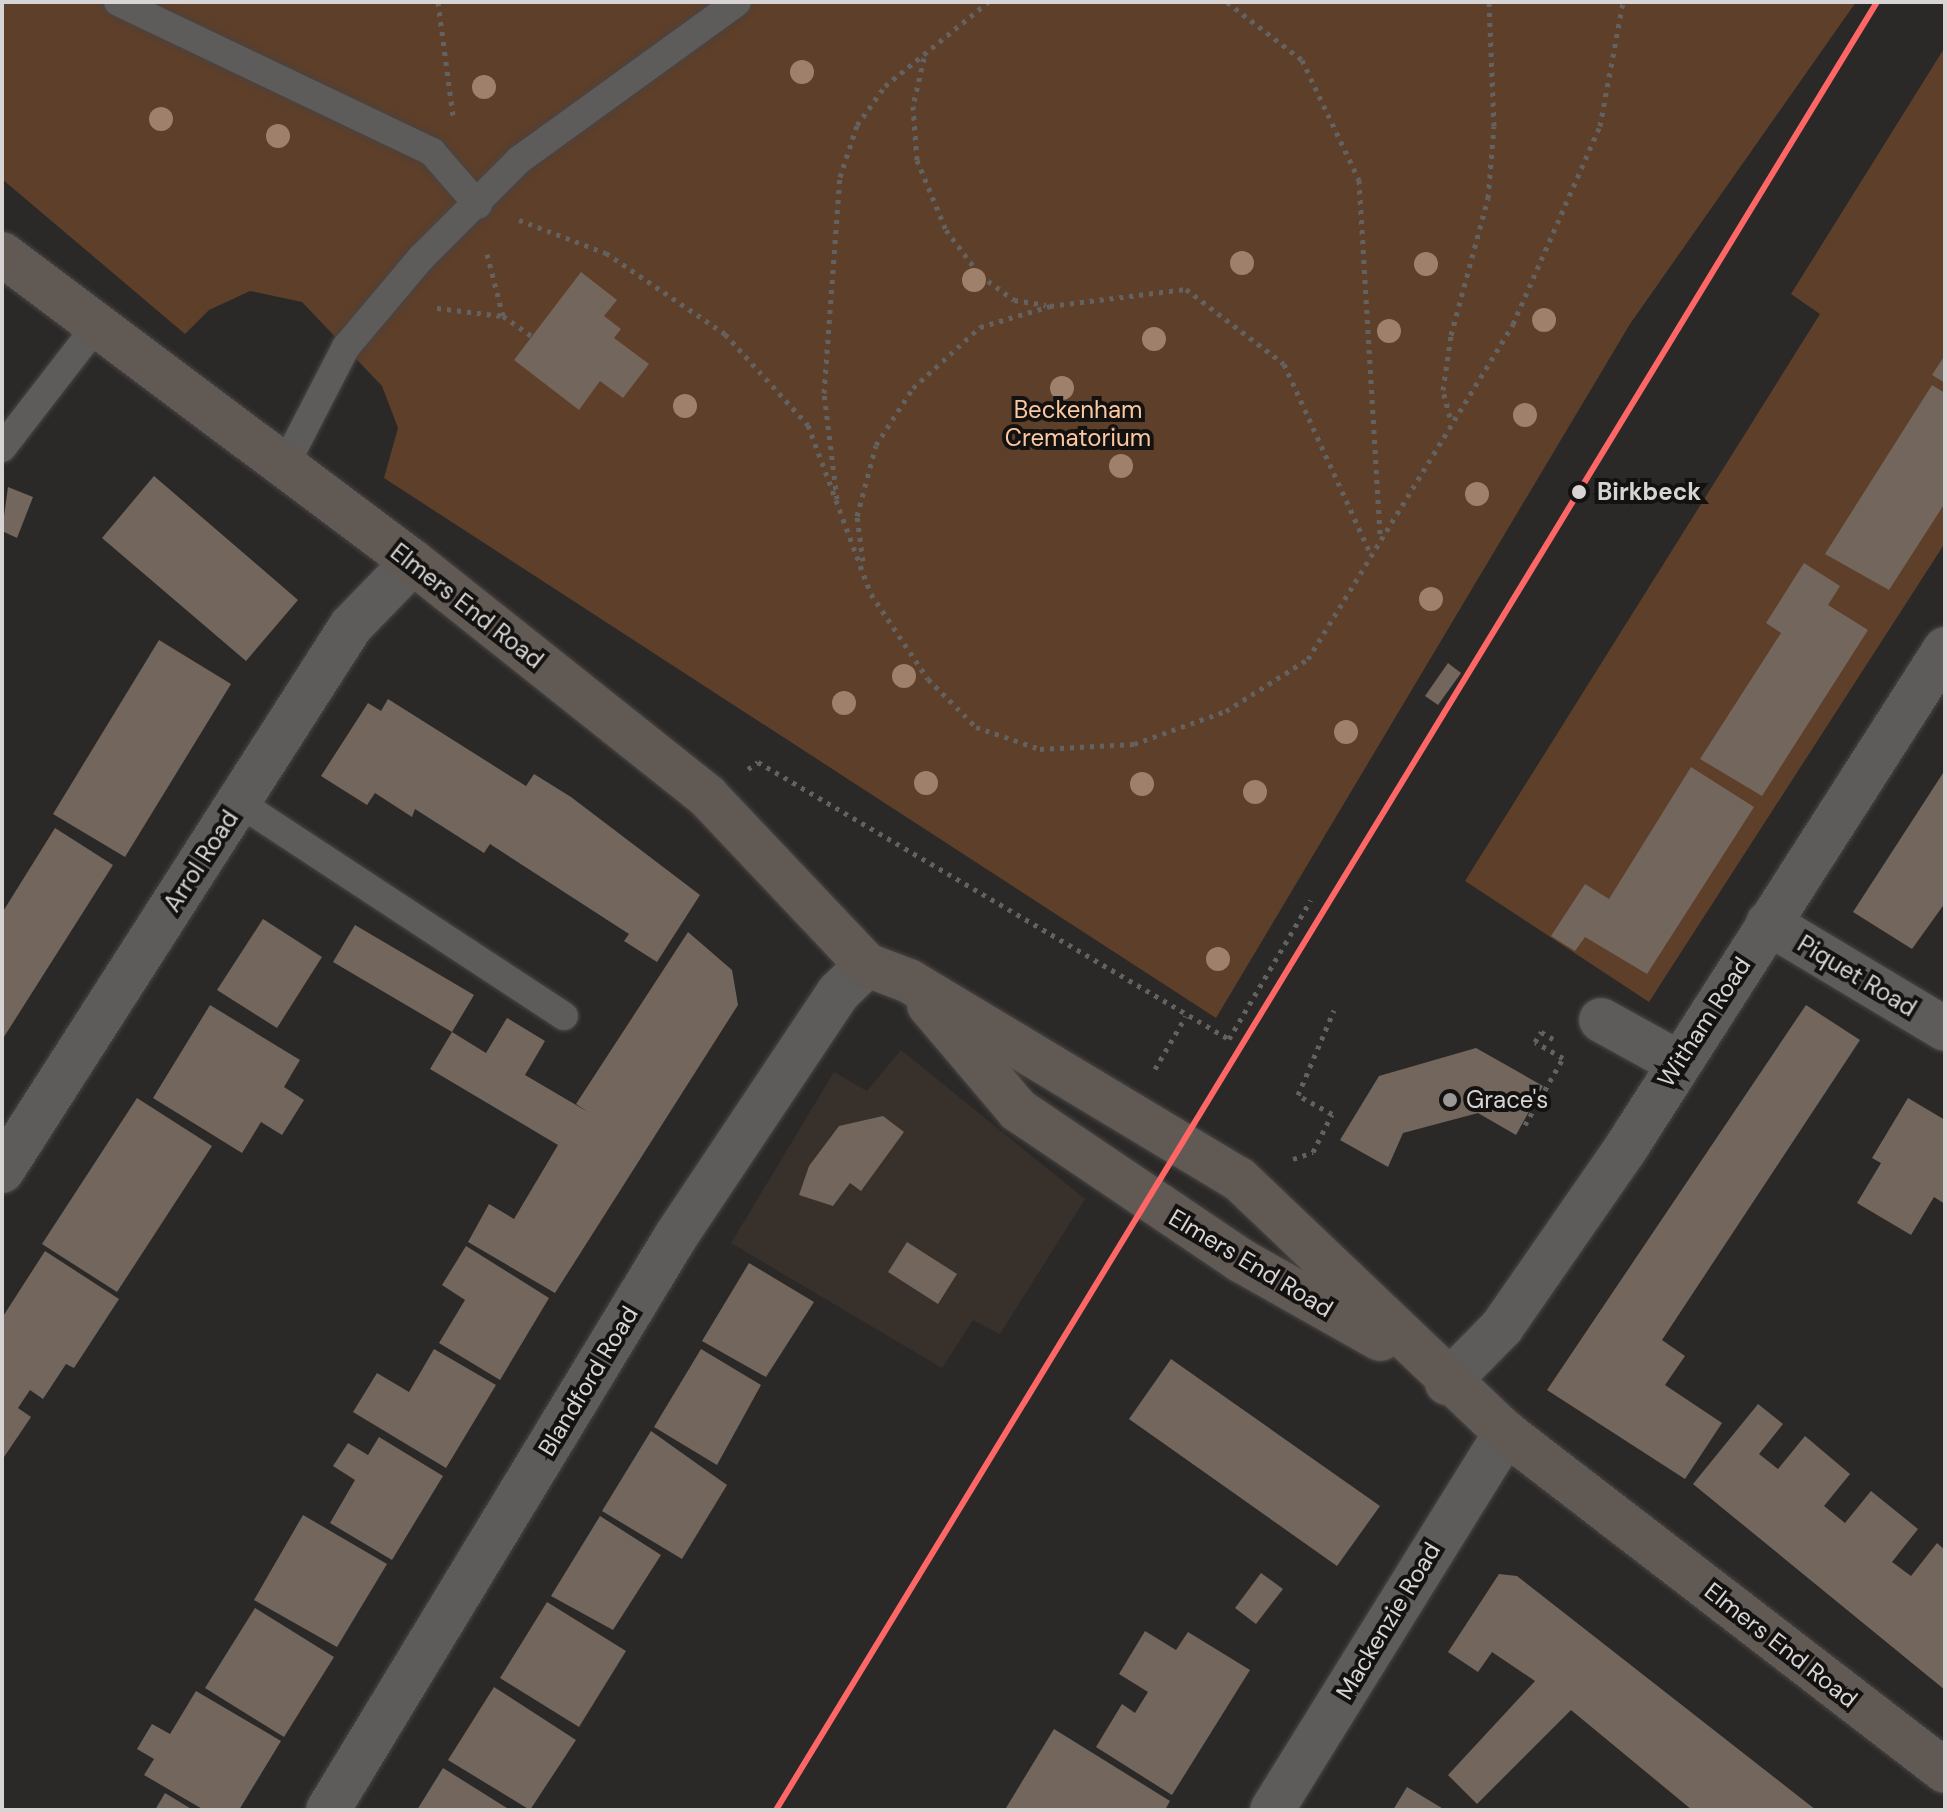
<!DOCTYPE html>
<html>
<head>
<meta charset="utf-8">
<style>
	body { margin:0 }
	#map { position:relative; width:1947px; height:1812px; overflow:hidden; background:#2b2928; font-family:"DM Sans",sans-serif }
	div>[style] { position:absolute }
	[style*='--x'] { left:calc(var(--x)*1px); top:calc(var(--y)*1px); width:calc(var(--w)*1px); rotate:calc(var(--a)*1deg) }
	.built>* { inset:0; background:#38302b }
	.green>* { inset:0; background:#5d3f2a }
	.building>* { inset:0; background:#73665c }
	.path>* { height:5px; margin-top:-2.5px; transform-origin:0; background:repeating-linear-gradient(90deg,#636261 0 4px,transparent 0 10px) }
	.roads { filter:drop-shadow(0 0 2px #474444) drop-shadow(0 0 2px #474444) }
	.lane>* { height:28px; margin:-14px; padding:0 14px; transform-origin:14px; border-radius:14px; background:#5e5c5b }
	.street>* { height:44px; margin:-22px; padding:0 22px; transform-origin:22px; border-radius:22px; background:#5e5c5b }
	.primary>* { height:44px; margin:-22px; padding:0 22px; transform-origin:22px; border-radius:22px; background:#615953 }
	.tram-1>* { height:6px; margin:-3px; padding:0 3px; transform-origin:3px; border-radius:3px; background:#f66 }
	.trees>* { width:24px; height:24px; margin:-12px; border-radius:50%; background:#9e806b }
	.dots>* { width:22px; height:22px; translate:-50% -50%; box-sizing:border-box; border:4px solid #141211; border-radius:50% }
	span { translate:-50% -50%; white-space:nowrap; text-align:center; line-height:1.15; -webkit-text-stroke:8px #141211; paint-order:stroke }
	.park-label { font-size:24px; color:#fcc8a2 }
	.stop-label { font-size:24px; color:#d7d4d3; font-weight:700 }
	.left { translate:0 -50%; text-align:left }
	.street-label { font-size:24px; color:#d7d4d3 }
	.poi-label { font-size:24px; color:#d7d4d3 }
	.frame { position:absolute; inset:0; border:4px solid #d7d4d3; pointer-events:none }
</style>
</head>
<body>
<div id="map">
	<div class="built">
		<div style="clip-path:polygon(901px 1050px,1085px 1199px,1000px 1334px,973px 1320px,942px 1368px,731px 1243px,834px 1072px,867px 1091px)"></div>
	</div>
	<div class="green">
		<div style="clip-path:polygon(2px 2px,1856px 2px,1630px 324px,1216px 1018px,384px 478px,398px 428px,382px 386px,302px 302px,250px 291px,209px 310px,185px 334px,2px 179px)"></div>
		<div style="clip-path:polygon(1945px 47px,1945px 543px,1649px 1002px,1465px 881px,1820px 314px,1791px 294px)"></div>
	</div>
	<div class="building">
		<div style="clip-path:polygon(581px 272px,617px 300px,604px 316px,621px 329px,614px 338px,649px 364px,623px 398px,600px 381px,579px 410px,514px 360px)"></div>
		<div style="clip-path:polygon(1945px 355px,1945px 383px,1932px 375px)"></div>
		<div style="clip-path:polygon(1932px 385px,1945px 393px,1945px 503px,1889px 590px,1825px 554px)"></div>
		<div style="clip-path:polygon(154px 476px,298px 600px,246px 661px,102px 538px)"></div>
		<div style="clip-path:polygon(8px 487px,33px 497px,17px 538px,2px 531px)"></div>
		<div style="clip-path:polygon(1804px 563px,1840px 586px,1828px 605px,1868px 630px,1762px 796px,1700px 759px,1781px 633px,1766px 623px)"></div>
		<div style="clip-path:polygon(159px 640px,231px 684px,125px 857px,53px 814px)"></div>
		<div style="clip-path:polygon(1448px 663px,1461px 673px,1438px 705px,1425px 696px)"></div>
		<div style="clip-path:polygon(388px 699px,526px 786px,534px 774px,571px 797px,700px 895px,657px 962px,624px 941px,629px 934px,490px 844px,484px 853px,415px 809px,412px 817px,375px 793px,367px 805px,321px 776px,368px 703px,381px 711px)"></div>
		<div style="clip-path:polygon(1691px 767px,1754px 807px,1647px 974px,1585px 937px,1575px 951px,1551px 936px,1585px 884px,1609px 899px)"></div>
		<div style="clip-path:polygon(1945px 770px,1945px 903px,1912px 949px,1853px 912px)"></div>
		<div style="clip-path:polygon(55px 828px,113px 865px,2px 1040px,2px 913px)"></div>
		<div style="clip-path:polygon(263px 919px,322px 957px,277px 1028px,217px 990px)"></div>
		<div style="clip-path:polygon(355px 925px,474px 995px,452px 1032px,333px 962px)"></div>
		<div style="clip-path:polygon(688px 932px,732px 970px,738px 1005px,555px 1293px,468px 1242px,489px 1204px,514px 1219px,558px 1145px,430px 1069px,452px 1032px,486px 1053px,507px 1018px,545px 1041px,525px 1075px,588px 1112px,576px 1104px)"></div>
		<div style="clip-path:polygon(210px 1005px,300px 1060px,284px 1087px,304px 1100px,282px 1135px,261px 1122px,242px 1153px,153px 1098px)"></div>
		<div style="clip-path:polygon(1806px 1005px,1860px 1040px,1662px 1340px,1685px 1356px,1665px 1385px,1722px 1423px,1685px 1479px,1547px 1390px)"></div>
		<div style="clip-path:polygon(1476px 1048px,1543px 1086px,1516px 1135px,1478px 1113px,1403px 1133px,1388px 1167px,1340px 1140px,1379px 1076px)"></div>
		<div style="clip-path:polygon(137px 1098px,212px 1146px,117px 1292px,42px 1244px)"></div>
		<div style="clip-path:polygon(1908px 1098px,1945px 1120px,1945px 1204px,1934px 1197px,1911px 1235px,1857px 1203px,1881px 1163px,1872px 1158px)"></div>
		<div style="clip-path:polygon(883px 1116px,904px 1132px,861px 1191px,850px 1183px,833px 1206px,799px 1195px,809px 1166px,839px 1126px)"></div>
		<div style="clip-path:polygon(907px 1242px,957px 1274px,938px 1304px,888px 1272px)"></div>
		<div style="clip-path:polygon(466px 1246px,549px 1298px,500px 1380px,439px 1343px,465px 1300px,442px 1285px)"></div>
		<div style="clip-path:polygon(45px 1251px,119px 1299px,74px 1368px,66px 1364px,43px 1399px,30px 1390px,18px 1408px,31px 1417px,2px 1460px,2px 1318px)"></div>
		<div style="clip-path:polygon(749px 1263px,814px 1302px,766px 1377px,702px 1341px)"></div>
		<div style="clip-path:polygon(434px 1349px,496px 1385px,446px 1468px,353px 1412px,377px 1373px,409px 1392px)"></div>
		<div style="clip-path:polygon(701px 1349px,761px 1385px,717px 1465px,654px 1427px)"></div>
		<div style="clip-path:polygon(1171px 1359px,1380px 1506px,1337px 1566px,1129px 1419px)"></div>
		<div style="clip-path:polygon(1758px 1404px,1783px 1424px,1759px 1454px,1778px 1469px,1805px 1436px,1850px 1474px,1824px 1506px,1834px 1514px,1845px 1523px,1871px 1491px,1918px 1529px,1892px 1562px,1911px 1576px,1937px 1543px,1945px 1550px,1945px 1690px,1693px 1484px)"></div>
		<div style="clip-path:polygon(651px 1431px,727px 1485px,682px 1559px,602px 1511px)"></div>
		<div style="clip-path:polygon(379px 1437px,443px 1476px,392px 1560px,330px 1523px,355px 1480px,333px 1466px,348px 1443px,368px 1455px)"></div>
		<div style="clip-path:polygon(303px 1515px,387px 1564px,337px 1647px,254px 1600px)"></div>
		<div style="clip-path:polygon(600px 1516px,661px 1555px,613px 1630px,551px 1596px)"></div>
		<div style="clip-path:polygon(1261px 1573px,1283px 1589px,1256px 1624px,1235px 1608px)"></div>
		<div style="clip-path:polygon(1499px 1574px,1517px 1576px,1816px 1810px,1692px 1810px,1571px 1710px,1477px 1804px,1448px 1775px,1535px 1681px,1492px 1652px,1478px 1672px,1448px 1652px)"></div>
		<div style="clip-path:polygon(547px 1602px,626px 1651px,579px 1727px,500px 1678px)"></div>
		<div style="clip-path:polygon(255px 1608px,334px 1657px,284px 1737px,205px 1688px)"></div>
		<div style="clip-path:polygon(1145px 1631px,1176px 1650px,1188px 1632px,1250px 1670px,1172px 1795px,1096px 1747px,1122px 1704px,1135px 1713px,1148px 1692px,1119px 1674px)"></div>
		<div style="clip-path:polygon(494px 1687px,576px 1740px,530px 1810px,448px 1760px)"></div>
		<div style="clip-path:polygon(196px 1691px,281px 1741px,239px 1810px,204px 1810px,144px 1775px,154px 1759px,137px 1749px,152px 1724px,170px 1734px)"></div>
		<div style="clip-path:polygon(1054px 1729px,1170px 1801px,1165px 1810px,1006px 1808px)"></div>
		<div style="clip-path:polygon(443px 1768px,510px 1810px,417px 1810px)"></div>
		<div style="clip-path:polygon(1407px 1787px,1445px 1810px,1393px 1810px)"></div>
		<div style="clip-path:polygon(165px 1793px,193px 1810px,155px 1810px)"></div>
	</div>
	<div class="path">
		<div style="--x:438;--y:2;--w:115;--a:82.5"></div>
		<div style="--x:1227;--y:2;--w:95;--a:37.7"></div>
		<div style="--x:1302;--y:60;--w:133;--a:64.6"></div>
		<div style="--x:1359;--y:180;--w:359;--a:86.6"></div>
		<div style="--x:924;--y:58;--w:49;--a:102.9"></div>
		<div style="--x:913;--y:106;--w:54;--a:85.8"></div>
		<div style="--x:917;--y:160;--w:76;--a:67.5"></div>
		<div style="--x:946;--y:230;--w:56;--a:52.9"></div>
		<div style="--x:980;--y:275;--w:42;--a:36.3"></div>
		<div style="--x:1014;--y:300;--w:32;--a:9"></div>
		<div style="--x:519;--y:220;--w:93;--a:20.8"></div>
		<div style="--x:606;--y:253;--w:144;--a:34.2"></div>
		<div style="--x:725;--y:334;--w:123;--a:47.6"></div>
		<div style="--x:808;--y:425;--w:180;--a:69.6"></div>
		<div style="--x:871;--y:594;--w:102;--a:56.2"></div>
		<div style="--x:928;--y:679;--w:68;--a:45"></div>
		<div style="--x:976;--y:727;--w:68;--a:19"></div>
		<div style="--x:1040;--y:749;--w:94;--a:-3"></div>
		<div style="--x:1134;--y:744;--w:98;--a:-19.7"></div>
		<div style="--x:1226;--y:711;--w:97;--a:-32.4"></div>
		<div style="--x:1308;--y:659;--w:393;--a:-58.5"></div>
		<div style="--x:1513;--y:324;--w:216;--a:-66.3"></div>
		<div style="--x:1600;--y:126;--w:126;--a:-79.5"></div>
		<div style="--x:487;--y:254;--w:64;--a:75.5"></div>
		<div style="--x:503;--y:316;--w:35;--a:35"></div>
		<div style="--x:437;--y:308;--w:66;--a:6.9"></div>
		<div style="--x:1450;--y:417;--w:28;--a:-105"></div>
		<div style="--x:1443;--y:390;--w:56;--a:-81.7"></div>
		<div style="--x:1451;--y:335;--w:142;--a:-74.9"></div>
		<div style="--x:1488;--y:198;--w:72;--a:-85.2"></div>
		<div style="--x:1494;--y:126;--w:124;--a:-92.3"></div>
		<div style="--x:837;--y:499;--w:107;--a:-97"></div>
		<div style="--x:824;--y:393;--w:217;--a:-85.8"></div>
		<div style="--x:840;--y:177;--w:55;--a:-71.9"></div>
		<div style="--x:857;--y:125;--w:48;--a:-54.3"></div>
		<div style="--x:885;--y:86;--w:133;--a:-39.2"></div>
		<div style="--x:863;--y:561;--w:45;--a:-97.6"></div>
		<div style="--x:857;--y:516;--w:73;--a:-75"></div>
		<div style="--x:876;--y:445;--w:68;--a:-57"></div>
		<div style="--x:913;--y:388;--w:91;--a:-42.3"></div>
		<div style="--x:980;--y:327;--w:73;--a:-16.7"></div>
		<div style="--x:1050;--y:306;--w:137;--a:-7.1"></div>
		<div style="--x:1186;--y:289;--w:123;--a:37.4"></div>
		<div style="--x:1284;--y:364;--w:210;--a:65.5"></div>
		<div style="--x:748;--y:769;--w:12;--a:-35"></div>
		<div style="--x:758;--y:762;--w:546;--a:30.46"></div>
		<div style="--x:1229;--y:1039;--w:161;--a:-59.5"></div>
		<div style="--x:1155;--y:1069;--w:61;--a:-59.7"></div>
		<div style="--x:1525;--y:1125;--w:77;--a:-60.4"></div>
		<div style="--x:1563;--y:1058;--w:32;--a:-150"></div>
		<div style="--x:1535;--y:1042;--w:12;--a:-59"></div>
		<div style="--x:1541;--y:1032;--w:14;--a:30"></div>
		<div style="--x:1293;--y:1159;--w:21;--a:-19"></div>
		<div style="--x:1313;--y:1152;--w:42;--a:-63.4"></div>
		<div style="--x:1332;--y:1114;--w:39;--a:-151"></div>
		<div style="--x:1298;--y:1095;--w:92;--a:-67"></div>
	</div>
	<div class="roads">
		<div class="lane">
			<div style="--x:118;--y:2;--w:348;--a:25.5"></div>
			<div style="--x:432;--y:152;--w:70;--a:49"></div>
			<div style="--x:2;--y:448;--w:155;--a:-52.3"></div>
			<div style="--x:285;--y:465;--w:133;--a:-62.7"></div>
			<div style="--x:346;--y:347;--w:116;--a:-49.9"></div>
			<div style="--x:421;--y:258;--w:139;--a:-45"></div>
			<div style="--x:519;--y:160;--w:269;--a:-35.9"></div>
			<div style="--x:238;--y:802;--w:390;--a:33.3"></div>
		</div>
		<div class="street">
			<div style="--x:1768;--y:923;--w:206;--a:30.9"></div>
			<div style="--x:1601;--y:1020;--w:87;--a:28.9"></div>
			<div style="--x:2;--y:1171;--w:647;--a:-57.37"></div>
			<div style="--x:351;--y:626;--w:89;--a:-45.9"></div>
			<div style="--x:1447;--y:1383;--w:78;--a:-45.5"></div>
			<div style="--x:1502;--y:1327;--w:214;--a:-55.3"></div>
			<div style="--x:1624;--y:1151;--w:596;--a:-57.4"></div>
			<div style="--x:328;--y:1810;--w:671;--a:-58.77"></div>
			<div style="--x:676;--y:1236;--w:293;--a:-56.3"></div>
			<div style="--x:839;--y:992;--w:39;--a:-44"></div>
			<div style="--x:1272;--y:1810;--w:444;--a:-58.2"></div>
		</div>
		<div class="primary">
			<div style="--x:2;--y:254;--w:514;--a:36.85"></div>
			<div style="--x:413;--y:562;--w:376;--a:38.5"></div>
			<div style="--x:707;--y:796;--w:233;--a:46.6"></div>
			<div style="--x:867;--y:965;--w:45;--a:20.9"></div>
			<div style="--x:909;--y:981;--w:385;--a:31"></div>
			<div style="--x:1239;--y:1179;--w:369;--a:43.6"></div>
			<div style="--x:1506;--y:1433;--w:554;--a:37.59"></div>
			<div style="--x:929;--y:1005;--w:138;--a:49.7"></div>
			<div style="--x:1018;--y:1110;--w:268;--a:34"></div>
			<div style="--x:1240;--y:1260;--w:161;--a:29.4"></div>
		</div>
	</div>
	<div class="tram-1">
		<div style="--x:776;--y:1810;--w:2117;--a:-58.66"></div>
	</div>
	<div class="trees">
		<div style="left:802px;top:72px"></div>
		<div style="left:484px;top:87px"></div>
		<div style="left:161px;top:119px"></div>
		<div style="left:278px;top:136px"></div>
		<div style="left:1242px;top:263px"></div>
		<div style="left:1426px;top:264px"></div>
		<div style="left:974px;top:280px"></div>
		<div style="left:1544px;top:320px"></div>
		<div style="left:1389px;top:331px"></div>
		<div style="left:1154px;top:339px"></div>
		<div style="left:1062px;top:388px"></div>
		<div style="left:685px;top:406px"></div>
		<div style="left:1525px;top:415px"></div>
		<div style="left:1121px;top:466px"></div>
		<div style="left:1477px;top:494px"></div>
		<div style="left:1431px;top:599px"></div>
		<div style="left:904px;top:676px"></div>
		<div style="left:844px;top:703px"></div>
		<div style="left:1346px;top:732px"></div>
		<div style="left:926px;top:783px"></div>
		<div style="left:1142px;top:784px"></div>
		<div style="left:1255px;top:792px"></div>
		<div style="left:1218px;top:959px"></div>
	</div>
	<div class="dots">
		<div style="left:1579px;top:492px;background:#d7d4d3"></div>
		<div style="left:1450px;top:1100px;background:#9b9897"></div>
	</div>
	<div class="park-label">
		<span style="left:1078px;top:424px">Beckenham<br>Crematorium</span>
	</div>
	<div class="stop-label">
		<span class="left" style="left:1597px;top:492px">Birkbeck</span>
	</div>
	<div class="street-label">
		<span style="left:467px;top:606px;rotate:38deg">Elmers End Road</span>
		<span style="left:201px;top:861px;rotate:-57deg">Arrol Road</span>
		<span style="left:1857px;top:976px;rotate:31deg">Piquet Road</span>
		<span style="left:1704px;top:1022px;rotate:-57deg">Witham Road</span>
		<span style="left:1251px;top:1263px;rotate:31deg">Elmers End Road</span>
		<span style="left:588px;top:1381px;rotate:-59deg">Blandford Road</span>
		<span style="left:1388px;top:1621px;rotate:-59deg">Mackenzie Road</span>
		<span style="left:1781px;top:1645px;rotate:38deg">Elmers End Road</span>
	</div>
	<div class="poi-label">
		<span class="left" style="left:1466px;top:1100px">Grace's</span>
	</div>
	<div class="frame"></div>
</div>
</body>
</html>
